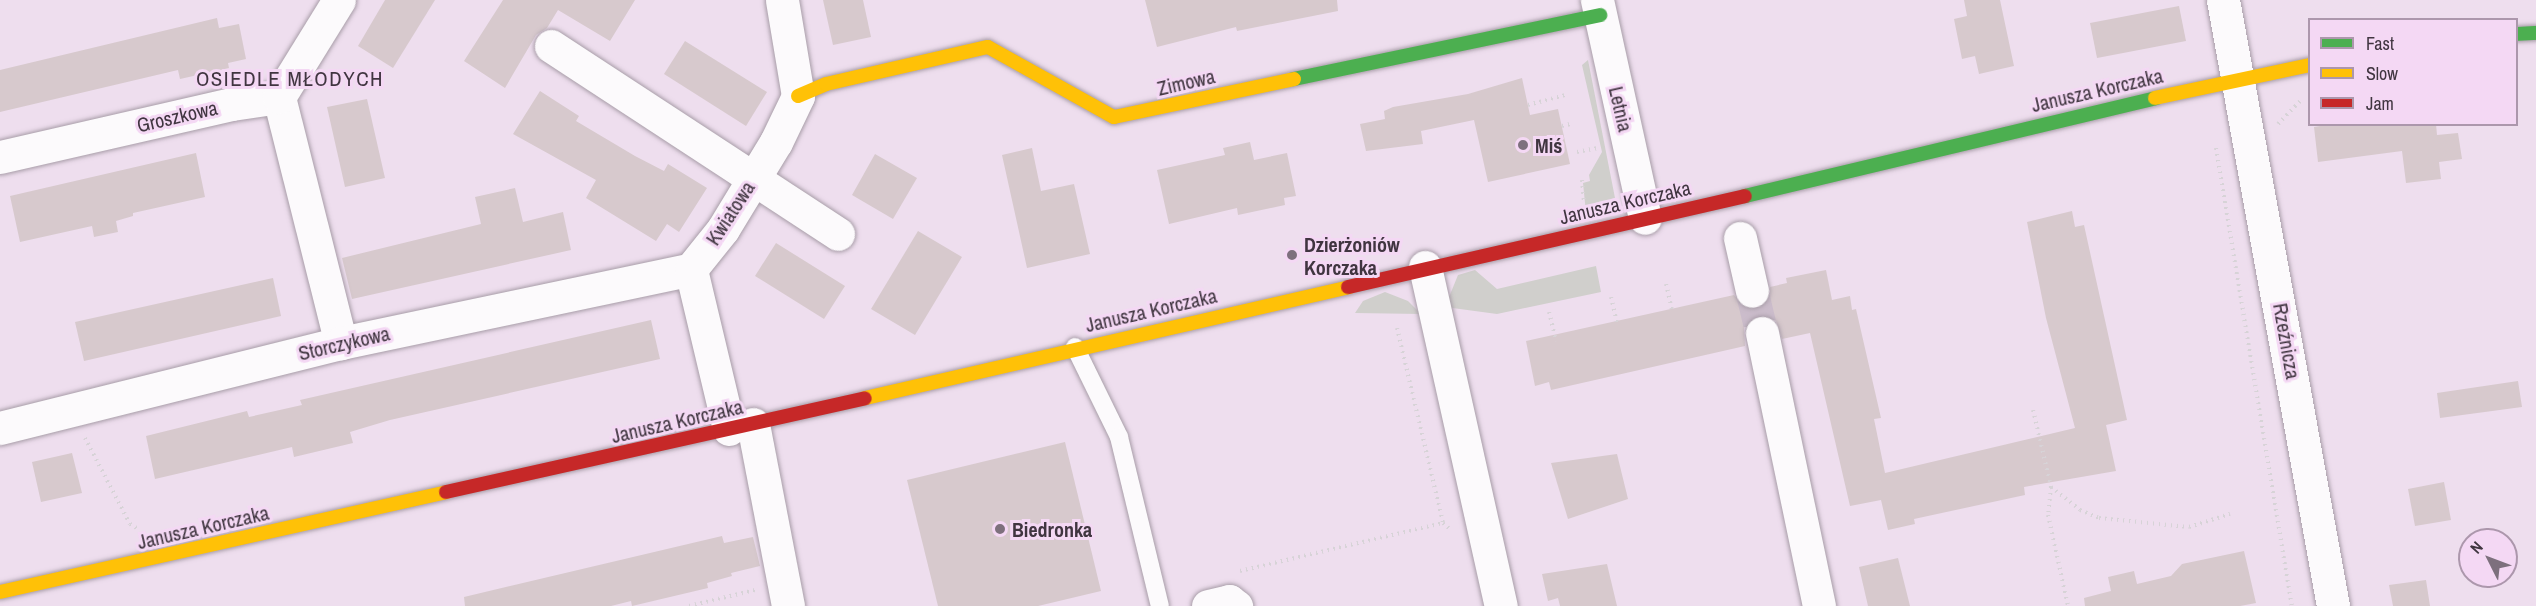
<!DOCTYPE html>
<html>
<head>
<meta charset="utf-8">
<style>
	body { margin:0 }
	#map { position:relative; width:2536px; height:606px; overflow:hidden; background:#eedeee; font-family:"Archivo Narrow",sans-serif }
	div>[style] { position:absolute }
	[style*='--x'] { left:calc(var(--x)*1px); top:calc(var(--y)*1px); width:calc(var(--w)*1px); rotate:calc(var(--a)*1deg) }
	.green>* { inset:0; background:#d0cfcc }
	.building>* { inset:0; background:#d7c9cd }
	.street-tunnel>* { height:33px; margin-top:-16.5px; transform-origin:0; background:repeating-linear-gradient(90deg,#cbbccb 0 33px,transparent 0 49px) }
	.path>* { height:4px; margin-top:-2px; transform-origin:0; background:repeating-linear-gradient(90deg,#d7d3d7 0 1.5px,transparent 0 6px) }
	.roads { filter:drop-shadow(0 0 2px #a89da8) drop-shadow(0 0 2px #a89da8) }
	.lane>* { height:18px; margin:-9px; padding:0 9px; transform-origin:9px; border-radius:9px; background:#fcfafc }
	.street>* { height:33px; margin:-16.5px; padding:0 16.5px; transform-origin:16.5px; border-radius:16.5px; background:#fcfafc }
	.fast>* { height:14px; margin:-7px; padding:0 7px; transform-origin:7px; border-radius:7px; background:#4caf50 }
	.slow>* { height:14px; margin:-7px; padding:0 7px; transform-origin:7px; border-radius:7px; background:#ffc107 }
	.jam>* { height:14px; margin:-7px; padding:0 7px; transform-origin:7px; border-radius:7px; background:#c62828 }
	.dots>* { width:16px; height:16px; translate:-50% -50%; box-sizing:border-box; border:3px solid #f4d8f4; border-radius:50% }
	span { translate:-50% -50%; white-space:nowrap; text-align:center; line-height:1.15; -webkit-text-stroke:6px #f4d8f4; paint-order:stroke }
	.street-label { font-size:20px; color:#403540 }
	.poi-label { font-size:20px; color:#403540; font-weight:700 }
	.left { translate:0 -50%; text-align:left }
	.neighbourhood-label { font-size:21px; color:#403540; letter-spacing:1.5px }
	.legend { position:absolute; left:2308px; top:18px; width:210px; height:108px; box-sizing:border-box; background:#f4d8f4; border:2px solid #ac97ac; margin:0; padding:8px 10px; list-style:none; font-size:18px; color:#403540 }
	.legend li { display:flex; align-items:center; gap:12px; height:30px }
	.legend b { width:30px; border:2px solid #ac97ac }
	.north { position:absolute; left:2458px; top:528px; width:60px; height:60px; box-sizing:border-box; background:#f4d8f4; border:2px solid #ac97ac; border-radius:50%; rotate:312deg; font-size:16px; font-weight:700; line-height:24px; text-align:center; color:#403540 }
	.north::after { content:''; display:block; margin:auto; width:21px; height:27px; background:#7d707d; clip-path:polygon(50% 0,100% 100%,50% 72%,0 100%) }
</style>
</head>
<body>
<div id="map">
	<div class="green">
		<div style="clip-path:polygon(1588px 60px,1615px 198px,1602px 211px,1586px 213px,1583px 183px,1590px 181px,1589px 175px,1602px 152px,1582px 65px)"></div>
		<div style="clip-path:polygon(1596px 266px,1601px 292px,1497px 314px,1445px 307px,1458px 275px,1475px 270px,1497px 289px)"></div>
		<div style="clip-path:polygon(1385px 292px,1408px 301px,1421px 314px,1355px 313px,1363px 301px)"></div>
	</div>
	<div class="building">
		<div style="clip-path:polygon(385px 0,435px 0,393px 68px,358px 46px)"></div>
		<div style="clip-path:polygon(503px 0,635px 0,610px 41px,558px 10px,547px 28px,536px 35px,505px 88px,464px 61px)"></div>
		<div style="clip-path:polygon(823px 0,863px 0,871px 37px,833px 45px)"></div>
		<div style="clip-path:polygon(1145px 0,1337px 0,1338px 11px,1237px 31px,1236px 27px,1157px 47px)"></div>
		<div style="clip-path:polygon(1964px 0,2000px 0,2014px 66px,1979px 74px,1975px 56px,1962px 59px,1954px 19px,1967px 16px)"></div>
		<div style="clip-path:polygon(2179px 6px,2186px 41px,2097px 58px,2090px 23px)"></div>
		<div style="clip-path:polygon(217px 18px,219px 28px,239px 24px,246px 59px,228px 63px,229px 68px,180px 79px,178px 70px,0 112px,0 70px)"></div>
		<div style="clip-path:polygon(685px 41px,767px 92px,746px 126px,664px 74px)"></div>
		<div style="clip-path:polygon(1522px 78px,1530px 115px,1558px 109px,1570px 164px,1488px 182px,1474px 120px,1421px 131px,1423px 144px,1366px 151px,1360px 124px,1385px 119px,1384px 111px,1393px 107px,1468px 94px)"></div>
		<div style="clip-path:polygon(540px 91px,579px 116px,576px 121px,635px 156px,664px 171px,668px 164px,707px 188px,679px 232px,667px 224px,656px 241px,586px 198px,596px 180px,513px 134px)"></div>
		<div style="clip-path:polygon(367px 99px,385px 178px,345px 187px,327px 107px)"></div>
		<div style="clip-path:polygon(2332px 124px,2436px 124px,2437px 135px,2458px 133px,2462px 159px,2439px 162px,2441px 179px,2406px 183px,2402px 151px,2318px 162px,2314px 127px)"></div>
		<div style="clip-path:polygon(1250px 142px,1254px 160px,1287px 153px,1296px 196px,1284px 198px,1285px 205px,1238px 215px,1237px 208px,1169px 224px,1157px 170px,1225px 155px,1223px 148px)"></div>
		<div style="clip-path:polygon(1032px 148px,1041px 191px,1074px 184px,1090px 254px,1027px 268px,1002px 155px)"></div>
		<div style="clip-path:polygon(196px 153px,205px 197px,133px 213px,133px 216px,116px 221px,118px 232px,94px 237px,92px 226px,20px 242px,10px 196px)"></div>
		<div style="clip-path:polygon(875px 154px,917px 178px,893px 219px,852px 195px)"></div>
		<div style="clip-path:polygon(515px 188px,523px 222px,563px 212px,571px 250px,352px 299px,342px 258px,481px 224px,475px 197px)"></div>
		<div style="clip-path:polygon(2072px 211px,2075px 227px,2084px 225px,2127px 420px,2106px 425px,2116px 471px,2024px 487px,2025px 495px,1914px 519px,1915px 524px,1888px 530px,1881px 500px,1850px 506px,1810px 333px,1782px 339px,1776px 321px,1767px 315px,1749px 319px,1744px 328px,1745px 346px,1551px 390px,1549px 382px,1535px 386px,1526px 341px,1734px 295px,1746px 309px,1757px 309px,1770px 297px,1770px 287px,1787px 283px,1786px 278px,1826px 270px,1832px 300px,1850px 296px,1852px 310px,1856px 309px,1881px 418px,1874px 419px,1885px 473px,2075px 428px,2046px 318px,2027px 222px)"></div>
		<div style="clip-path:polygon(918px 231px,962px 257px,915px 335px,871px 309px)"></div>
		<div style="clip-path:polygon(776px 243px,845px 286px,824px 319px,755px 276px)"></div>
		<div style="clip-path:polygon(273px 278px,281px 316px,84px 361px,75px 322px)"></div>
		<div style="clip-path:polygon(651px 320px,660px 359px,390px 420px,350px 432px,353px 443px,294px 457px,292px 447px,155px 479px,146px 436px,247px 411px,249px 417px,302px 405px,300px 400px)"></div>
		<div style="clip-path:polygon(2518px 381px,2522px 407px,2440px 418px,2437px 393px)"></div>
		<div style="clip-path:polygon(1065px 442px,1101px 591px,1038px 606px,938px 606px,907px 480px)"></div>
		<div style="clip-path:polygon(72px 453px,82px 493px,41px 502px,32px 462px)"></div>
		<div style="clip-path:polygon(1617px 454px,1628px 499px,1568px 519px,1551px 463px)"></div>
		<div style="clip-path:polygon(2444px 482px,2451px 520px,2415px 526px,2408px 489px)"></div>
		<div style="clip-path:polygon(722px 536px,724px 543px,753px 537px,760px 566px,731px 573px,732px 576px,707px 583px,708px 588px,632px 606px,631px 601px,611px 606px,465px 606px,464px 597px)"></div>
		<div style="clip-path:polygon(2244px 551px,2256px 603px,2240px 606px,2085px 606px,2084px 598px,2111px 591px,2108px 577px,2134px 571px,2137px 584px,2171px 576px,2182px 564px)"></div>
		<div style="clip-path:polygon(1898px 558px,1910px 606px,1868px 606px,1859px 567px)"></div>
		<div style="clip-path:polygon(1607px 564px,1617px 606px,1560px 606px,1558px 598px,1548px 601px,1542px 574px)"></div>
		<div style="clip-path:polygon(2426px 580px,2430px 606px,2393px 606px,2389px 585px)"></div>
	</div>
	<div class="street-tunnel">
		<div style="--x:1752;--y:291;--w:43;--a:76.6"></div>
	</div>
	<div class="path">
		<div style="--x:1528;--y:105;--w:39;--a:-15"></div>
		<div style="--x:2278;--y:124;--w:35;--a:-46"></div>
		<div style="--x:1562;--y:126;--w:9;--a:-13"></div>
		<div style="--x:2216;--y:148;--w:464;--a:80.6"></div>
		<div style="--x:1577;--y:152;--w:21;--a:-11"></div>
		<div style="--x:1582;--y:180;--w:23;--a:85"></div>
		<div style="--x:1666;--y:284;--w:26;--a:77"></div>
		<div style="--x:1611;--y:297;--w:26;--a:77"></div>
		<div style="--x:1549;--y:312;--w:30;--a:76"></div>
		<div style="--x:1397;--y:328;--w:200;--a:76.7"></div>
		<div style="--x:1443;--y:523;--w:11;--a:41"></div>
		<div style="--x:2033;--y:410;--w:79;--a:76.8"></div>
		<div style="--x:2051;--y:487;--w:28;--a:96"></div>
		<div style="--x:2048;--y:515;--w:93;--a:77.6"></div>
		<div style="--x:85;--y:438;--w:97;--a:62.4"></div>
		<div style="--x:130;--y:524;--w:9;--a:32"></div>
		<div style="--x:2051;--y:487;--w:37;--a:38"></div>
		<div style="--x:2080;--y:510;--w:21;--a:23"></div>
		<div style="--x:2099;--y:518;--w:90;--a:5.7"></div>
		<div style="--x:2189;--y:527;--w:43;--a:-17.6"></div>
		<div style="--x:1240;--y:571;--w:209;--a:-13.3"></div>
		<div style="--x:689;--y:606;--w:68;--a:-13.6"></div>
	</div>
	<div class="roads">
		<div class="lane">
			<div style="--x:1075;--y:347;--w:100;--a:63.9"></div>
			<div style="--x:1119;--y:437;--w:174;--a:76.4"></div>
		</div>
		<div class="street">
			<div style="--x:1597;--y:0;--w:223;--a:77.6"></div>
			<div style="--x:2223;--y:0;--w:616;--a:79.71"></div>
			<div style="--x:551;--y:46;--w:343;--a:33.2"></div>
			<div style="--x:279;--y:97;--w:254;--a:75.9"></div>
			<div style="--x:0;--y:157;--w:238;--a:-12.9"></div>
			<div style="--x:232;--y:104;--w:48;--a:-8.5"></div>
			<div style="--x:279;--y:97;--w:114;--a:-58.3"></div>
			<div style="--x:1740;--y:238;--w:54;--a:77.2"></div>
			<div style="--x:1425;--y:267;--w:347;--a:77.4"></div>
			<div style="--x:1762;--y:333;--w:279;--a:78.2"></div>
			<div style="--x:753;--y:424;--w:185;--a:79.1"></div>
			<div style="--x:0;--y:428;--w:351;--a:-14"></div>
			<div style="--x:341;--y:343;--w:358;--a:-11.9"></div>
			<div style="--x:729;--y:429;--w:164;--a:-103.4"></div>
			<div style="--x:691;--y:269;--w:51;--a:-51.3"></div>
			<div style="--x:723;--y:229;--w:102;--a:-58.7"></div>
			<div style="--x:776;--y:142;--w:51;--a:-64.4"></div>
			<div style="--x:798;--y:96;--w:97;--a:-99.5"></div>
			<div style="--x:1208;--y:606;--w:22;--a:-13"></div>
			<div style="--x:1229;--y:601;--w:9;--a:36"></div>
		</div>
		<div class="fast">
			<div style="--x:2516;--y:34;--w:20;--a:-3"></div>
			<div style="--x:1294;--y:79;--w:313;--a:-11.8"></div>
			<div style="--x:1745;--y:196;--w:422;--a:-13.4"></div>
		</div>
		<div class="slow">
			<div style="--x:798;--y:96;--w:30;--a:-23"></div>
			<div style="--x:826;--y:84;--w:166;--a:-12.9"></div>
			<div style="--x:988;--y:47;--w:144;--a:29.1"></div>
			<div style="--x:1114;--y:117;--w:184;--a:-11.9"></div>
			<div style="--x:2155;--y:98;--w:158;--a:-12"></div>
			<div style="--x:865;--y:398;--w:496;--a:-12.9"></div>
			<div style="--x:0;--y:592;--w:457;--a:-12.6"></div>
		</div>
		<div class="jam">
			<div style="--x:1348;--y:287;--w:407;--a:-12.9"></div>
			<div style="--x:446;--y:492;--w:429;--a:-12.6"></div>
		</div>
	</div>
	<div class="dots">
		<div style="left:1523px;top:145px;background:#7d707d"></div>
		<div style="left:1292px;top:255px;background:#7d707d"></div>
		<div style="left:1000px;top:529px;background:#7d707d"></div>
	</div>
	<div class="street-label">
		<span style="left:1186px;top:82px;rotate:-13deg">Zimowa</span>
		<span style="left:2097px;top:90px;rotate:-13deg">Janusza Korczaka</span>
		<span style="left:1621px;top:109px;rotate:77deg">Letnia</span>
		<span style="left:177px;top:116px;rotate:-13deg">Groszkowa</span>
		<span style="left:1625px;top:202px;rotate:-13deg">Janusza Korczaka</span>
		<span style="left:730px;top:213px;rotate:-57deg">Kwiatowa</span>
		<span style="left:1151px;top:310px;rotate:-13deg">Janusza Korczaka</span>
		<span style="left:2287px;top:341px;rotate:80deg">Rzeźnicza</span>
		<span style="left:344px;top:343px;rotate:-13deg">Storczykowa</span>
		<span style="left:677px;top:421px;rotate:-13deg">Janusza Korczaka</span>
		<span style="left:203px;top:527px;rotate:-13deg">Janusza Korczaka</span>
	</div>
	<div class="poi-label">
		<span class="left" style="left:1535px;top:145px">Miś</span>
		<span class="left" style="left:1304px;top:256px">Dzierżoniów<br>Korczaka</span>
		<span class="left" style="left:1012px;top:529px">Biedronka</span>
	</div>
	<div class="neighbourhood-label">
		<span style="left:290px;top:79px">OSIEDLE MŁODYCH</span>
	</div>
	<ul class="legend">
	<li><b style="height:8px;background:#4caf50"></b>Fast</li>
	<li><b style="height:8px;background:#ffc107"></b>Slow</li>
	<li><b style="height:8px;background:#c62828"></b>Jam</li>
	</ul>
	<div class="north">N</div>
</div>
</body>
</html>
